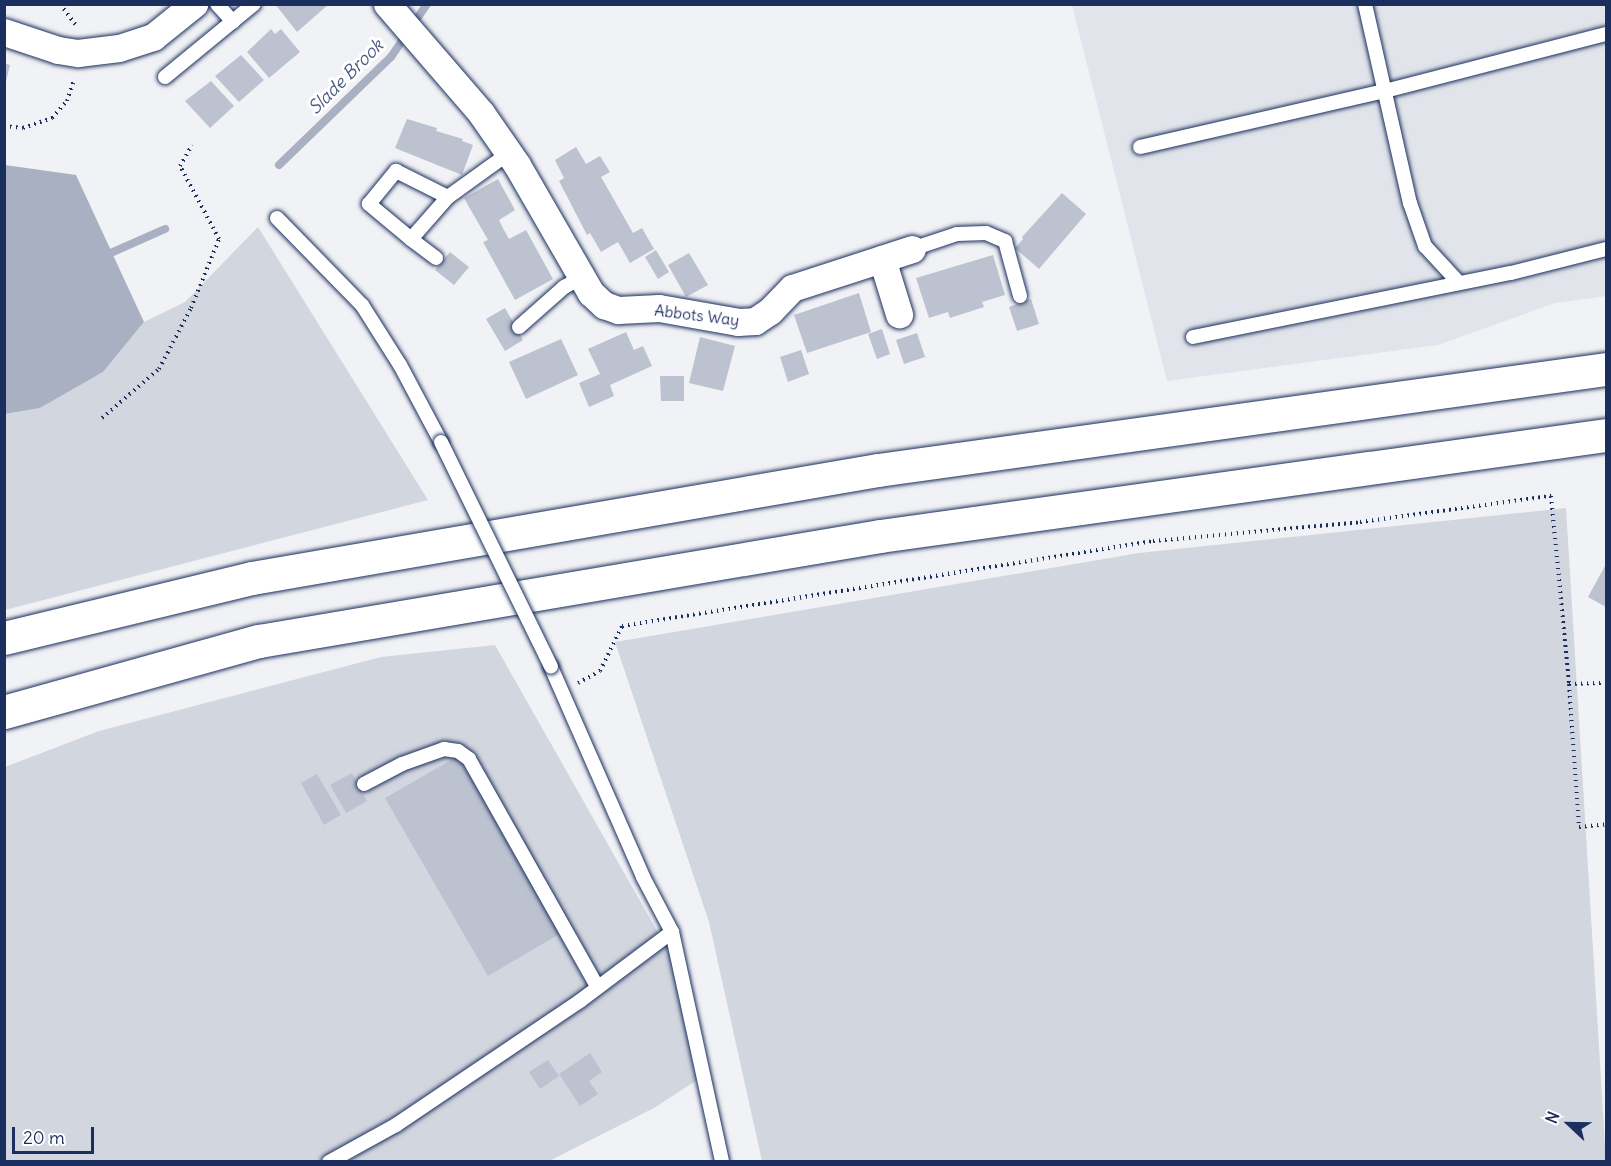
<!DOCTYPE html>
<html>
<head>
<meta charset="utf-8">
<style>
	body { margin:0 }
	#map { position:relative; width:1611px; height:1166px; overflow:hidden; background:#f1f2f5; font-family:Delius,sans-serif }
	div>[style] { position:absolute }
	[style*='--x'] { left:calc(var(--x)*1px); top:calc(var(--y)*1px); width:calc(var(--w)*1px); rotate:calc(var(--a)*1deg) }
	.built>* { inset:0; background:#e1e4ea }
	.green>* { inset:0; background:#d2d6df }
	.water>* { inset:0; background:#a8b0c2 }
	.stream>* { height:8px; margin:-4px; padding:0 4px; transform-origin:4px; border-radius:4px; background:#a8b0c2 }
	.building>* { inset:0; background:#bcc2d0 }
	.path>* { height:4px; margin-top:-2px; transform-origin:0; background:repeating-linear-gradient(90deg,#1b2f5e 0 1.5px,transparent 0 6px) }
	.roads { filter:drop-shadow(0 0 2px #1b2f5e) drop-shadow(0 0 2px #1b2f5e) }
	.service>* { height:14px; margin:-7px; padding:0 7px; transform-origin:7px; border-radius:7px; background:#fff }
	.minor>* { height:27px; margin:-13.5px; padding:0 13.5px; transform-origin:13.5px; border-radius:13.5px; background:#fff }
	.trunk>* { height:33px; margin:-16.5px; padding:0 16.5px; transform-origin:16.5px; border-radius:16.5px; background:#fff }
	.bridges { filter:drop-shadow(0 0 2px #1b2f5e) drop-shadow(0 0 2px #1b2f5e) }
	.service-bridge>* { height:14px; margin:-7px; padding:0 7px; transform-origin:7px; border-radius:7px; background:#fff }
	span { translate:-50% -50%; white-space:nowrap; text-align:center; line-height:1.15; -webkit-text-stroke:6px #fff; paint-order:stroke }
	.street-label { font-size:16px; color:#1b2f5e }
	.water-label { font-size:18px; color:#4c5c81; font-style:italic }
	.frame { position:absolute; inset:0; border:6px solid #1b2f5e; pointer-events:none }
	.north { position:absolute; left:1539px; top:1094px; width:60px; height:60px; -webkit-text-stroke:4px #fff; paint-order:stroke; rotate:292deg; font-size:16px; font-weight:700; line-height:24px; text-align:center; color:#1b2f5e }
	.north::after { content:''; display:block; margin:auto; width:21px; height:27px; background:#1b2f5e; clip-path:polygon(50% 0,100% 100%,50% 72%,0 100%) }
	.scale { position:absolute; left:12px; top:1127px; width:82px; height:27px; box-sizing:border-box; border:3px solid #1b2f5e; border-top:0; padding-left:8px; font-size:18px; line-height:21px; white-space:nowrap; color:#1b2f5e; -webkit-text-stroke:4px #fff; paint-order:stroke }
</style>
</head>
<body>
<div id="map">
	<div class="built">
		<div style="clip-path:polygon(1072px 5px,1606px 5px,1606px 296px,1555px 303px,1438px 345px,1167px 381px)"></div>
	</div>
	<div class="green">
		<div style="clip-path:polygon(258px 227px,428px 500px,5px 610px,5px 414px,40px 408px,103px 372px,144px 322px,185px 302px)"></div>
		<div style="clip-path:polygon(1566px 508px,1606px 1161px,762px 1161px,709px 922px,615px 642px,1139px 553px)"></div>
		<div style="clip-path:polygon(495px 645px,669px 952px,703px 1076px,654px 1108px,549px 1161px,5px 1162px,5px 767px,99px 731px,381px 657px)"></div>
	</div>
	<div class="water">
		<div style="clip-path:polygon(5px 165px,76px 175px,144px 322px,103px 372px,40px 408px,5px 414px)"></div>
	</div>
	<div class="stream">
		<div style="--x:279;--y:165;--w:156;--a:-44"></div>
		<div style="--x:391;--y:57;--w:64;--a:-55.8"></div>
		<div style="--x:104;--y:256;--w:67;--a:-23.9"></div>
	</div>
	<div class="building">
		<div style="clip-path:polygon(275px 4px,329px 4px,297px 32px)"></div>
		<div style="clip-path:polygon(271px 29px,275px 34px,281px 29px,300px 52px,269px 78px,247px 52px)"></div>
		<div style="clip-path:polygon(241px 55px,264px 80px,239px 102px,215px 76px)"></div>
		<div style="clip-path:polygon(4px 63px,10px 65px,5px 86px,4px 86px)"></div>
		<div style="clip-path:polygon(211px 81px,234px 106px,210px 128px,185px 101px)"></div>
		<div style="clip-path:polygon(407px 119px,437px 128px,436px 131px,463px 139px,462px 141px,473px 145px,462px 175px,395px 148px)"></div>
		<div style="clip-path:polygon(576px 147px,586px 164px,600px 156px,610px 172px,601px 177px,633px 233px,642px 228px,654px 249px,630px 263px,618px 242px,601px 252px,590px 233px,587px 235px,559px 181px,564px 178px,555px 160px)"></div>
		<div style="clip-path:polygon(498px 179px,515px 210px,499px 220px,504px 230px,509px 239px,526px 230px,553px 279px,515px 300px,483px 242px,488px 240px,464px 198px)"></div>
		<div style="clip-path:polygon(1062px 193px,1086px 214px,1039px 269px,1015px 248px,1023px 239px,1022px 237px)"></div>
		<div style="clip-path:polygon(656px 250px,669px 272px,658px 279px,645px 257px)"></div>
		<div style="clip-path:polygon(450px 252px,469px 267px,454px 285px,435px 270px)"></div>
		<div style="clip-path:polygon(689px 253px,708px 285px,686px 297px,668px 265px)"></div>
		<div style="clip-path:polygon(993px 255px,1005px 295px,982px 302px,984px 307px,950px 318px,948px 312px,929px 318px,916px 278px)"></div>
		<div style="clip-path:polygon(859px 293px,871px 332px,807px 353px,794px 315px)"></div>
		<div style="clip-path:polygon(1031px 299px,1039px 324px,1017px 331px,1009px 307px)"></div>
		<div style="clip-path:polygon(505px 308px,523px 340px,505px 351px,486px 319px)"></div>
		<div style="clip-path:polygon(882px 329px,890px 354px,877px 359px,868px 334px)"></div>
		<div style="clip-path:polygon(626px 332px,634px 350px,643px 346px,652px 366px,610px 385px,614px 396px,589px 407px,579px 383px,600px 374px,588px 349px)"></div>
		<div style="clip-path:polygon(917px 333px,925px 357px,904px 364px,896px 340px)"></div>
		<div style="clip-path:polygon(700px 337px,735px 346px,723px 391px,689px 383px)"></div>
		<div style="clip-path:polygon(561px 339px,578px 375px,526px 399px,509px 362px)"></div>
		<div style="clip-path:polygon(801px 350px,809px 374px,788px 382px,780px 357px)"></div>
		<div style="clip-path:polygon(660px 376px,684px 376px,684px 401px,661px 401px)"></div>
		<div style="clip-path:polygon(1606px 564px,1606px 607px,1588px 597px)"></div>
		<div style="clip-path:polygon(458px 756px,561px 933px,488px 976px,385px 798px)"></div>
		<div style="clip-path:polygon(352px 773px,367px 801px,346px 813px,330px 785px)"></div>
		<div style="clip-path:polygon(317px 774px,341px 815px,324px 825px,301px 783px)"></div>
		<div style="clip-path:polygon(590px 1053px,602px 1072px,589px 1081px,598px 1094px,580px 1106px,559px 1074px)"></div>
		<div style="clip-path:polygon(548px 1060px,559px 1076px,540px 1089px,529px 1072px)"></div>
	</div>
	<div class="path">
		<div style="--x:60;--y:4;--w:26;--a:53"></div>
		<div style="--x:4;--y:126;--w:19;--a:6"></div>
		<div style="--x:23;--y:128;--w:31;--a:-19"></div>
		<div style="--x:52;--y:118;--w:23;--a:-49"></div>
		<div style="--x:67;--y:101;--w:22;--a:-72"></div>
		<div style="--x:102;--y:418;--w:75;--a:-40.7"></div>
		<div style="--x:159;--y:369;--w:69;--a:-62.3"></div>
		<div style="--x:191;--y:308;--w:74;--a:-67.9"></div>
		<div style="--x:219;--y:239;--w:83;--a:-118.1"></div>
		<div style="--x:180;--y:166;--w:24;--a:-60"></div>
		<div style="--x:578;--y:683;--w:25;--a:-29"></div>
		<div style="--x:600;--y:671;--w:50;--a:-63.9"></div>
		<div style="--x:622;--y:626;--w:538;--a:-9.09"></div>
		<div style="--x:1153;--y:541;--w:208;--a:-5.2"></div>
		<div style="--x:1360;--y:522;--w:193;--a:-7.8"></div>
		<div style="--x:1551;--y:496;--w:189;--a:84.5"></div>
		<div style="--x:1569;--y:684;--w:143;--a:86"></div>
		<div style="--x:1579;--y:827;--w:27;--a:-6"></div>
		<div style="--x:1569;--y:684;--w:37;--a:-2"></div>
	</div>
	<div class="roads">
		<div class="service">
			<div style="--x:217;--y:4;--w:24;--a:48"></div>
			<div style="--x:1365;--y:4;--w:204;--a:77.3"></div>
			<div style="--x:1410;--y:203;--w:46;--a:70.8"></div>
			<div style="--x:1425;--y:246;--w:50;--a:47.4"></div>
			<div style="--x:165;--y:77;--w:115;--a:-39.4"></div>
			<div style="--x:1140;--y:147;--w:251;--a:-12.9"></div>
			<div style="--x:1385;--y:91;--w:228;--a:-14.5"></div>
			<div style="--x:277;--y:218;--w:122;--a:45.7"></div>
			<div style="--x:362;--y:305;--w:71;--a:57.7"></div>
			<div style="--x:400;--y:365;--w:87;--a:62"></div>
			<div style="--x:411;--y:239;--w:55;--a:-140.2"></div>
			<div style="--x:369;--y:204;--w:43;--a:-50.7"></div>
			<div style="--x:396;--y:171;--w:58;--a:26.6"></div>
			<div style="--x:912;--y:249;--w:47;--a:-18.4"></div>
			<div style="--x:957;--y:234;--w:29;--a:-2"></div>
			<div style="--x:986;--y:233;--w:21;--a:23"></div>
			<div style="--x:1005;--y:241;--w:57;--a:74.7"></div>
			<div style="--x:436;--y:258;--w:31;--a:-143"></div>
			<div style="--x:411;--y:239;--w:56;--a:-48.6"></div>
			<div style="--x:448;--y:197;--w:75;--a:-35.8"></div>
			<div style="--x:519;--y:327;--w:60;--a:-41.6"></div>
			<div style="--x:564;--y:287;--w:21;--a:-28"></div>
			<div style="--x:1193;--y:337;--w:324;--a:-11.4"></div>
			<div style="--x:1511;--y:273;--w:98;--a:-14.2"></div>
			<div style="--x:551;--y:667;--w:229;--a:66.3"></div>
			<div style="--x:643;--y:877;--w:62;--a:62.2"></div>
			<div style="--x:672;--y:932;--w:235;--a:77.7"></div>
			<div style="--x:364;--y:784;--w:43;--a:-27.8"></div>
			<div style="--x:402;--y:764;--w:45;--a:-19.7"></div>
			<div style="--x:444;--y:749;--w:14;--a:8"></div>
			<div style="--x:458;--y:751;--w:14;--a:36"></div>
			<div style="--x:469;--y:759;--w:261;--a:60.6"></div>
			<div style="--x:329;--y:1162;--w:77;--a:-28.9"></div>
			<div style="--x:396;--y:1125;--w:222;--a:-34"></div>
			<div style="--x:580;--y:1001;--w:115;--a:-36.9"></div>
		</div>
		<div class="minor">
			<div style="--x:387;--y:4;--w:144;--a:49.2"></div>
			<div style="--x:481;--y:113;--w:63;--a:55.3"></div>
			<div style="--x:517;--y:165;--w:148;--a:60"></div>
			<div style="--x:591;--y:293;--w:18;--a:43"></div>
			<div style="--x:604;--y:305;--w:15;--a:20"></div>
			<div style="--x:618;--y:310;--w:41;--a:-2.8"></div>
			<div style="--x:659;--y:308;--w:80;--a:10"></div>
			<div style="--x:738;--y:322;--w:17;--a:-3"></div>
			<div style="--x:755;--y:321;--w:18;--a:-34"></div>
			<div style="--x:770;--y:311;--w:32;--a:-46"></div>
			<div style="--x:792;--y:288;--w:126;--a:-18"></div>
			<div style="--x:4;--y:32;--w:57;--a:18.4"></div>
			<div style="--x:58;--y:50;--w:20;--a:9"></div>
			<div style="--x:78;--y:53;--w:41;--a:-7"></div>
			<div style="--x:119;--y:48;--w:36;--a:-18"></div>
			<div style="--x:153;--y:37;--w:53;--a:-38.8"></div>
			<div style="--x:882;--y:259;--w:58;--a:72.8"></div>
		</div>
		<div class="trunk">
			<div style="--x:4;--y:638;--w:255;--a:-13.6"></div>
			<div style="--x:252;--y:578;--w:635;--a:-9.79"></div>
			<div style="--x:878;--y:470;--w:735;--a:-7.9"></div>
			<div style="--x:4;--y:712;--w:265;--a:-15.6"></div>
			<div style="--x:259;--y:641;--w:630;--a:-9.6"></div>
			<div style="--x:880;--y:536;--w:733;--a:-7.92"></div>
		</div>
	</div>
	<div class="bridges">
		<div class="service-bridge">
			<div style="--x:441;--y:442;--w:250;--a:63.9"></div>
		</div>
	</div>
	<div class="street-label">
		<span style="left:697px;top:315px;rotate:7deg">Abbots Way</span>
	</div>
	<div class="water-label">
		<span style="left:346px;top:77px;rotate:-45deg">Slade Brook</span>
	</div>
	<div class="frame"></div>
	<div class="north">N</div>
	<div class="scale">20 m</div>
</div>
</body>
</html>
